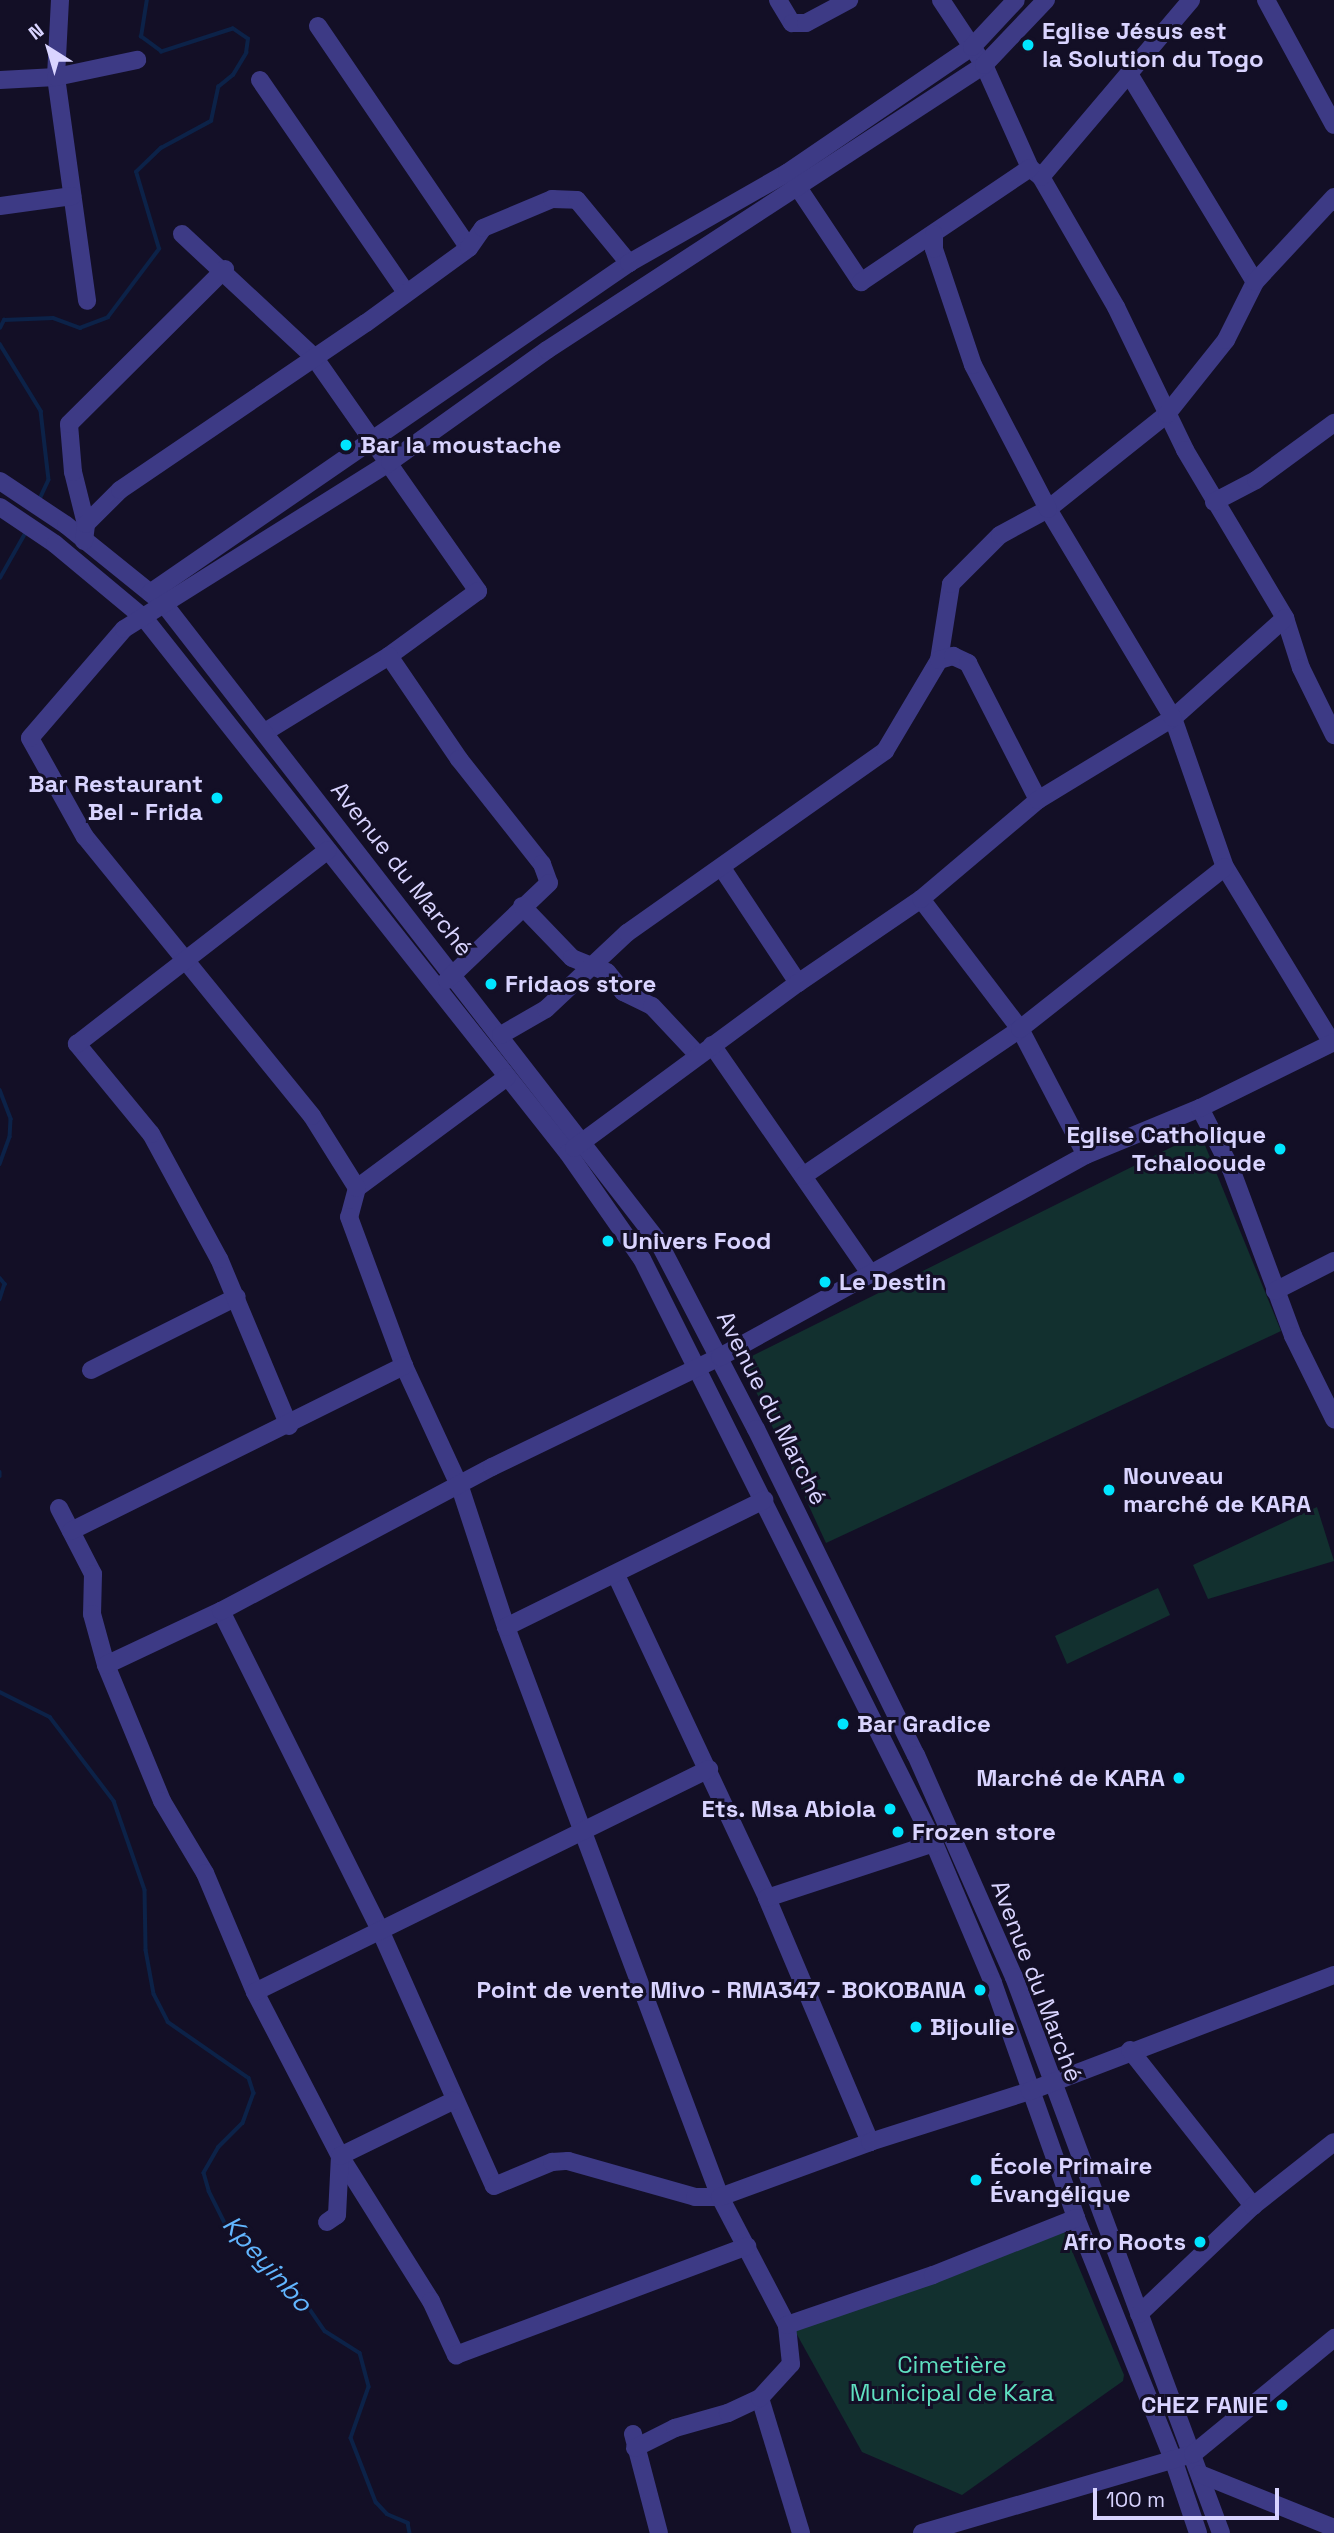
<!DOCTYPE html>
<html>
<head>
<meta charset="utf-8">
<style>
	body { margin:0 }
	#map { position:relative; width:1334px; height:2533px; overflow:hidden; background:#130f26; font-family:"Space Grotesk",sans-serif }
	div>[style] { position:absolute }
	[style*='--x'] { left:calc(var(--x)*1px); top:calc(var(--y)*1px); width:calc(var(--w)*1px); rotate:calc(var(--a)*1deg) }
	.green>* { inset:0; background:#12302f }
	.stream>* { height:3.5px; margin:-1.75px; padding:0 1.75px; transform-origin:1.75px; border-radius:1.75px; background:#0c2248 }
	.minor>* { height:18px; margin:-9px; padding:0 9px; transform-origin:9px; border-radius:9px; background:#3d3a85 }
	.dots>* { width:19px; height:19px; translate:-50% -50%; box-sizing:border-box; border:4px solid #130f26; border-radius:50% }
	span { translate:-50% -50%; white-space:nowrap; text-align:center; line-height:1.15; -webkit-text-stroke:6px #130f26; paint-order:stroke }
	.poi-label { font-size:24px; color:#d9d4ff; font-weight:700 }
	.left { translate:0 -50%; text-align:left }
	.right { translate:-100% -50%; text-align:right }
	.street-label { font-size:24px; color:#d9d4ff }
	.park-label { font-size:24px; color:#5fe0c0 }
	.water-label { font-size:26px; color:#62b6ff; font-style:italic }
	.north { position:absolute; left:14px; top:14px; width:70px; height:70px; -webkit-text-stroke:5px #130f26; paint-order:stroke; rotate:323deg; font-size:19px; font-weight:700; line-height:28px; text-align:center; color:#d9d4ff }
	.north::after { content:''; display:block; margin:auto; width:24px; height:32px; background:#d9d4ff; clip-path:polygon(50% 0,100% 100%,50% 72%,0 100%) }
	.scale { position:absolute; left:1093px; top:2488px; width:186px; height:32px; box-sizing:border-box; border:4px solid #d9d4ff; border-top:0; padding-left:9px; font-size:21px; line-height:24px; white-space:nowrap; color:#d9d4ff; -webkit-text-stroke:5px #130f26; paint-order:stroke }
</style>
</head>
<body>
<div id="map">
	<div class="green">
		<div style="clip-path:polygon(1200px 1133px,1281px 1331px,826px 1543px,742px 1361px)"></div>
		<div style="clip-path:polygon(1317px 1507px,1334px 1561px,1208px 1599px,1193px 1565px)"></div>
		<div style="clip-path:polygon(1158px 1588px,1170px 1615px,1067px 1664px,1055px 1636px)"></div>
		<div style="clip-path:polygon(1062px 2227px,1124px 2375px,1123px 2381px,962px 2495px,862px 2452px,795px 2331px)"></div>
	</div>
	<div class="stream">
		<div style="--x:0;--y:328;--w:9;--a:-63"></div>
		<div style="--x:4;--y:320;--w:49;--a:-2.3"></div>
		<div style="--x:53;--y:318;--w:29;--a:20"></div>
		<div style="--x:80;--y:328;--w:30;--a:-21"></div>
		<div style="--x:108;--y:317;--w:85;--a:-53.1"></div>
		<div style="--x:159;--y:249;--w:80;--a:-106.6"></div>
		<div style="--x:136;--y:172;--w:35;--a:-44"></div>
		<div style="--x:161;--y:148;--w:57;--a:-28.4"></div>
		<div style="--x:211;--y:121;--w:35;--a:-78"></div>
		<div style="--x:218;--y:87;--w:19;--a:-39"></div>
		<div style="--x:233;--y:75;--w:26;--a:-59"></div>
		<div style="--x:246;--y:53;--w:14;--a:-82"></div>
		<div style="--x:248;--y:39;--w:18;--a:-146"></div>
		<div style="--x:233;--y:29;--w:75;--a:162.1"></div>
		<div style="--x:162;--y:52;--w:26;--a:-144"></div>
		<div style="--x:141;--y:37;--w:37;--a:-81"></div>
		<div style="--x:0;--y:344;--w:79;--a:58.5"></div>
		<div style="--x:41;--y:411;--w:69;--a:83.4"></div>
		<div style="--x:49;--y:480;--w:21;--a:115"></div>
		<div style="--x:0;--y:578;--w:53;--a:-60.5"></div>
		<div style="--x:0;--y:1090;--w:31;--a:69"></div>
		<div style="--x:11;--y:1119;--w:18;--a:93"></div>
		<div style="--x:10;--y:1137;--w:29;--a:110"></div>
		<div style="--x:0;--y:1278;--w:8;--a:50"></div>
		<div style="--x:5;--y:1284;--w:16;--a:108"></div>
		<div style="--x:0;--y:1472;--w:4;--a:90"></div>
		<div style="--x:0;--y:1692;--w:56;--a:26.6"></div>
		<div style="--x:50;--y:1717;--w:106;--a:52.7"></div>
		<div style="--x:114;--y:1801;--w:94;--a:70.8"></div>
		<div style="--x:145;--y:1890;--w:60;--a:89"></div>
		<div style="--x:146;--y:1950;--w:45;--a:79.7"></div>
		<div style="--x:154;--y:1994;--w:31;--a:63"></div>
		<div style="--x:168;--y:2022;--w:98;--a:34.7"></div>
		<div style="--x:249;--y:2078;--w:16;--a:72"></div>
		<div style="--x:254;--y:2093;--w:32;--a:110"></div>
		<div style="--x:243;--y:2123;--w:34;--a:135"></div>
		<div style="--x:219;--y:2147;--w:30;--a:120"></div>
		<div style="--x:204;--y:2173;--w:19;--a:74"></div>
		<div style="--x:209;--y:2191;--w:40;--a:63.4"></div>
		<div style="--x:227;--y:2227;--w:93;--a:41.9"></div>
		<div style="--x:296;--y:2289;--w:51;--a:55.4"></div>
		<div style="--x:325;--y:2331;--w:41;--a:32.2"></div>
		<div style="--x:360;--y:2353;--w:35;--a:75"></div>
		<div style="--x:369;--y:2387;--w:54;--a:109.4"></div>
		<div style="--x:351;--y:2438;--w:69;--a:68.7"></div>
		<div style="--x:376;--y:2502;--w:16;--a:47"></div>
		<div style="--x:387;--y:2514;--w:23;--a:23"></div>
		<div style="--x:408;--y:2523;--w:10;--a:79"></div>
	</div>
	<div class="minor">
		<div style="--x:60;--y:0;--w:77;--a:93"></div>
		<div style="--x:56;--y:77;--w:226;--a:82.1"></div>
		<div style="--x:778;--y:0;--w:27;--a:59"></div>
		<div style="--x:792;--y:23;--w:14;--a:0"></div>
		<div style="--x:806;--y:23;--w:49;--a:-28.1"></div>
		<div style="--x:941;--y:0;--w:78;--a:56.5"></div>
		<div style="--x:984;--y:65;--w:113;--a:65.9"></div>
		<div style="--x:1030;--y:168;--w:14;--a:39"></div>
		<div style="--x:1041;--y:177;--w:150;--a:60"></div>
		<div style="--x:1116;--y:307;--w:159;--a:64.2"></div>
		<div style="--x:1185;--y:450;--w:196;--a:59.2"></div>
		<div style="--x:1285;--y:618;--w:52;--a:72.3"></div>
		<div style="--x:1301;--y:668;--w:75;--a:63.8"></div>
		<div style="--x:1266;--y:0;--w:142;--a:61.5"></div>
		<div style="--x:318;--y:26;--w:268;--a:55.8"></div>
		<div style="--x:1129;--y:74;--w:243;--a:58.8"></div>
		<div style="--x:0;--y:80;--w:56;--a:-3.1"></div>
		<div style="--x:56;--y:77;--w:83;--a:-11.9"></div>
		<div style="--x:260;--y:80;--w:256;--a:55.5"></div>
		<div style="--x:1041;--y:177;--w:232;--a:-49.7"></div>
		<div style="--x:799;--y:189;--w:112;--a:56.3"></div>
		<div style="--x:861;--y:282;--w:204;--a:-34"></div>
		<div style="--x:0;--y:206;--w:73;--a:-7.9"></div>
		<div style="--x:182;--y:234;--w:180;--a:43"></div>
		<div style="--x:314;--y:357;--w:286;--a:55"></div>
		<div style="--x:478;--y:591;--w:110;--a:143.9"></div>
		<div style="--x:389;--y:656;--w:145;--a:148.5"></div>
		<div style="--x:0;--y:481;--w:79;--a:33.7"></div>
		<div style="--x:66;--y:525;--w:126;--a:38.9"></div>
		<div style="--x:164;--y:604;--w:806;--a:52.21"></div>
		<div style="--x:658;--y:1241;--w:212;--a:62.5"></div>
		<div style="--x:756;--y:1429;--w:363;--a:63.9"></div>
		<div style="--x:916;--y:1755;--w:243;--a:66.2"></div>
		<div style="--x:1014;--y:1977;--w:593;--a:69.58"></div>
		<div style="--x:1214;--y:502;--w:47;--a:-27.6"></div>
		<div style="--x:1256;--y:480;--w:97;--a:-36.2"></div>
		<div style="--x:0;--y:507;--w:66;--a:33.9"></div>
		<div style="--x:55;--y:544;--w:117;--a:39.8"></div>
		<div style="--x:145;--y:619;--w:681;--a:51.62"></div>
		<div style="--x:568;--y:1153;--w:129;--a:55.1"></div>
		<div style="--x:642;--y:1259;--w:653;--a:63.43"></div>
		<div style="--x:934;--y:1843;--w:152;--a:67.1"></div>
		<div style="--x:993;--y:1983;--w:249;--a:70.5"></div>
		<div style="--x:1076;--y:2218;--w:260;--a:68.1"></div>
		<div style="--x:1173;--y:2459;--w:78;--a:71.3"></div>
		<div style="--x:86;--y:524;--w:54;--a:-104"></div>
		<div style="--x:73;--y:472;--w:48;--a:-94.8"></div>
		<div style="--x:69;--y:424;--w:220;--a:-44.8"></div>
		<div style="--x:84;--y:541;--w:17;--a:-83"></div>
		<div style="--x:86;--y:524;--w:48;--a:-45"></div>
		<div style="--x:120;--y:490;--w:297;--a:-34.2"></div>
		<div style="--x:366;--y:323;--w:127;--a:-36.1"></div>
		<div style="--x:469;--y:248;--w:24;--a:-55"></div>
		<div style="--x:483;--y:228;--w:75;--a:-22.8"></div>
		<div style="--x:552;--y:199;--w:25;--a:2"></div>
		<div style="--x:577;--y:200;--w:82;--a:50.5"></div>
		<div style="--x:150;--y:593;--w:582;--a:-34.56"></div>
		<div style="--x:629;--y:263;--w:182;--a:-29.7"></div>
		<div style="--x:787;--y:173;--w:224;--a:-34.3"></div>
		<div style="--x:972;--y:47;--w:64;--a:-46.9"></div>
		<div style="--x:1285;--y:618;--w:150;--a:138.2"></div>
		<div style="--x:1173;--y:718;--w:158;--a:70.8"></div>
		<div style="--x:1225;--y:867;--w:206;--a:58.7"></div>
		<div style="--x:389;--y:656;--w:125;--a:55.8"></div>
		<div style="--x:459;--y:759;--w:134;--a:51.7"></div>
		<div style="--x:542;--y:864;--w:20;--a:70"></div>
		<div style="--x:549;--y:883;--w:141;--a:136.4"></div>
		<div style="--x:939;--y:660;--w:77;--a:-81"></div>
		<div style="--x:951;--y:584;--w:69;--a:-45"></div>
		<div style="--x:1000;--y:535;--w:55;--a:-28.4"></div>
		<div style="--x:1048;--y:509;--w:152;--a:-38.6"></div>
		<div style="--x:1167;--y:414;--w:95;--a:-51.4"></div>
		<div style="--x:1226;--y:340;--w:65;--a:-63.4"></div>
		<div style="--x:1255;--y:282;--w:116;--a:-47.1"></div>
		<div style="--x:722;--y:868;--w:138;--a:56.5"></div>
		<div style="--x:921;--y:899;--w:163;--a:52.7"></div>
		<div style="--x:1020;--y:1029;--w:142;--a:62.4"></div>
		<div style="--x:522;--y:906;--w:72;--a:46.1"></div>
		<div style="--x:572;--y:958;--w:38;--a:22"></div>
		<div style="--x:607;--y:972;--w:26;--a:51"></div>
		<div style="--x:623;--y:992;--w:32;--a:26"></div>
		<div style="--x:652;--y:1006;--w:67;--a:46.8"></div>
		<div style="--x:501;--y:1035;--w:52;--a:-30"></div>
		<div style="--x:546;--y:1009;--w:111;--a:-43.2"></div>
		<div style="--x:627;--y:933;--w:316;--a:-35.2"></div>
		<div style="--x:885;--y:751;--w:106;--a:-59.3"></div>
		<div style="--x:939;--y:660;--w:15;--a:-16"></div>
		<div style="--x:953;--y:656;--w:17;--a:25"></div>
		<div style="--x:968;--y:663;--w:154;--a:62.9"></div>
		<div style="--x:712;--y:1045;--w:276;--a:55.3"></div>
		<div style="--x:507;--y:1077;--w:187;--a:143.5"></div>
		<div style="--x:357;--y:1188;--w:30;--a:105"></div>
		<div style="--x:349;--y:1217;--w:159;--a:69.7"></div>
		<div style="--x:404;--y:1366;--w:133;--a:65.2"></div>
		<div style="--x:460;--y:1487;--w:147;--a:71.8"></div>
		<div style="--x:506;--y:1627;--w:609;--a:69.42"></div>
		<div style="--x:720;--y:2197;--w:144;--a:62.4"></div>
		<div style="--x:1200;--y:1108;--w:68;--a:63.1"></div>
		<div style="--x:1231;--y:1169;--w:178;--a:69.6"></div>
		<div style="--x:1293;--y:1336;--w:93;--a:63.7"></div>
		<div style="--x:574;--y:1148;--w:278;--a:-36.4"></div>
		<div style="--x:798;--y:983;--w:149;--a:-34.3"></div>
		<div style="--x:921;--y:899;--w:153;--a:-40.2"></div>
		<div style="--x:1038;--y:800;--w:158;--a:-31.3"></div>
		<div style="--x:1173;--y:718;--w:244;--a:-120.9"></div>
		<div style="--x:1048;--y:509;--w:162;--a:-117.5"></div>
		<div style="--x:973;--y:365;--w:122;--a:-108.6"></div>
		<div style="--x:934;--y:249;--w:15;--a:-90"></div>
		<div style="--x:803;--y:1176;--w:262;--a:-34.1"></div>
		<div style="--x:1020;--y:1029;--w:261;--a:-38.3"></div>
		<div style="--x:357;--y:1188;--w:85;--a:-122"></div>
		<div style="--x:312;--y:1116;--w:360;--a:-129.1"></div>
		<div style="--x:85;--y:837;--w:113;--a:-119.1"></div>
		<div style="--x:30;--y:738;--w:144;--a:-49.2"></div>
		<div style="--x:124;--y:629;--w:314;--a:-32.1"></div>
		<div style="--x:390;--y:462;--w:193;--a:-35.5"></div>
		<div style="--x:547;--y:350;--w:522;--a:-33.11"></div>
		<div style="--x:984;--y:65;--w:90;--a:-46.4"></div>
		<div style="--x:1275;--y:1291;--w:66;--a:-27"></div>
		<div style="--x:91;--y:1370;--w:163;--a:-26.6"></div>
		<div style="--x:289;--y:1426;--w:181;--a:-112.7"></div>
		<div style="--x:219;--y:1259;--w:142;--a:-118.5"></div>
		<div style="--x:151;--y:1134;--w:117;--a:-129.4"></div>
		<div style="--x:77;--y:1044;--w:317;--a:-37.7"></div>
		<div style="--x:59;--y:1508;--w:74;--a:62.7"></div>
		<div style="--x:93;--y:1574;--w:40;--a:91.4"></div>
		<div style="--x:92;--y:1614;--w:53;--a:74.6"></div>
		<div style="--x:106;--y:1665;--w:147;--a:67.6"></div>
		<div style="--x:162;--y:1801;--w:84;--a:59.2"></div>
		<div style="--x:205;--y:1873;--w:129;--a:67.2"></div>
		<div style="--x:255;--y:1992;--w:185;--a:62.6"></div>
		<div style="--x:340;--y:2156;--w:171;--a:57.9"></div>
		<div style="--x:431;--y:2301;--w:60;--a:65.2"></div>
		<div style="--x:456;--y:2355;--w:311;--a:-20.5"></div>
		<div style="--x:71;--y:1531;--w:372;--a:-26.4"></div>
		<div style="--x:616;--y:1575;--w:357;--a:64.9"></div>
		<div style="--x:767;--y:1898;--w:265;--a:67.1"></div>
		<div style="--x:221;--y:1611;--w:356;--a:63.5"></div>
		<div style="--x:380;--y:1930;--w:280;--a:66"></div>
		<div style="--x:494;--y:2186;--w:63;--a:-22.5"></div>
		<div style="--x:552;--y:2162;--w:16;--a:-4"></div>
		<div style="--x:568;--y:2161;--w:132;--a:15.8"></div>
		<div style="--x:695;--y:2197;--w:25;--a:0"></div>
		<div style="--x:720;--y:2197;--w:160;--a:-20.1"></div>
		<div style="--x:870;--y:2142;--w:168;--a:-17.7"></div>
		<div style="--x:1030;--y:2091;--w:325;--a:-20.9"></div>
		<div style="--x:506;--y:1627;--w:288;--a:-26.2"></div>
		<div style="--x:106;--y:1665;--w:127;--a:-25.2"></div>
		<div style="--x:221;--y:1611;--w:307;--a:-28"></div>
		<div style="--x:492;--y:1467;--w:253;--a:-25.8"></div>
		<div style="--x:720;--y:1357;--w:418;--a:-28.9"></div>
		<div style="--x:1086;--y:1155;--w:123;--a:-22.4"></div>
		<div style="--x:1200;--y:1108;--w:149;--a:-26.2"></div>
		<div style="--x:767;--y:1898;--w:176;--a:-18.2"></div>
		<div style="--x:255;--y:1992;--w:506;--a:-26.16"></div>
		<div style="--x:1130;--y:2050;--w:199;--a:51.7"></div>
		<div style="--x:327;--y:2222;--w:12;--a:-35"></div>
		<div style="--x:337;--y:2215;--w:59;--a:-87.1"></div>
		<div style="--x:340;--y:2156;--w:126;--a:-26"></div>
		<div style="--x:1139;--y:2314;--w:157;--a:-43.5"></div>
		<div style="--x:1253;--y:2206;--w:103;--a:-38.3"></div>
		<div style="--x:760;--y:2398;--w:141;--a:73.1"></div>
		<div style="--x:633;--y:2434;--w:102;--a:75.3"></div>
		<div style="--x:635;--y:2448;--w:45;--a:-26.6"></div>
		<div style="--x:675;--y:2428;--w:55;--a:-15.8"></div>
		<div style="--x:728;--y:2413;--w:35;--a:-25"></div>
		<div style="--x:760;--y:2398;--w:46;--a:-47.6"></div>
		<div style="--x:791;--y:2364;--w:39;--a:-96"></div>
		<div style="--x:787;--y:2325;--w:154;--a:-18.9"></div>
		<div style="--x:933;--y:2275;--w:154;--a:-21.7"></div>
		<div style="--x:1200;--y:2474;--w:144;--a:21.9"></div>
		<div style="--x:922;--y:2533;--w:282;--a:-16.3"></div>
		<div style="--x:1193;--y:2454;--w:183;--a:-39.4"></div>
	</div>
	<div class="dots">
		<div style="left:1028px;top:45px;background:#00e5ff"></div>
		<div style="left:346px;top:445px;background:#00e5ff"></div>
		<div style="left:217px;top:798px;background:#00e5ff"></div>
		<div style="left:491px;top:984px;background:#00e5ff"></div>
		<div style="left:1280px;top:1149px;background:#00e5ff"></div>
		<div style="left:608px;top:1241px;background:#00e5ff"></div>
		<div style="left:825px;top:1282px;background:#00e5ff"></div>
		<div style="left:1109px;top:1490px;background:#00e5ff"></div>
		<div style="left:843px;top:1724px;background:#00e5ff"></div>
		<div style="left:1179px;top:1778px;background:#00e5ff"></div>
		<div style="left:890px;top:1809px;background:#00e5ff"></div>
		<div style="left:898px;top:1832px;background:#00e5ff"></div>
		<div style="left:980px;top:1990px;background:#00e5ff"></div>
		<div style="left:916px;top:2027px;background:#00e5ff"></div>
		<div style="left:976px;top:2180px;background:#00e5ff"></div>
		<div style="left:1200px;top:2242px;background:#00e5ff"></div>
		<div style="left:1282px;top:2405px;background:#00e5ff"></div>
	</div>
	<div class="poi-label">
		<span class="left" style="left:1042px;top:45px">Eglise Jésus est<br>la Solution du Togo</span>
		<span class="left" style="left:360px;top:445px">Bar la moustache</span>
		<span class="right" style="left:203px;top:798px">Bar Restaurant<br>Bel - Frida</span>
		<span class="left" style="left:505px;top:984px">Fridaos store</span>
		<span class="right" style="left:1266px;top:1149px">Eglise Catholique<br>Tchalooude</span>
		<span class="left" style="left:622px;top:1241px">Univers Food</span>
		<span class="left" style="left:839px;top:1282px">Le Destin</span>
		<span class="left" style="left:1123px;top:1490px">Nouveau<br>marché de KARA</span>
		<span class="left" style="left:857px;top:1724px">Bar Gradice</span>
		<span class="right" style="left:1165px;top:1778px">Marché de KARA</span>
		<span class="right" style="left:876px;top:1809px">Ets. Msa Abiola</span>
		<span class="left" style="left:912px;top:1832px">Frozen store</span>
		<span class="right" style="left:966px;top:1990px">Point de vente Mivo - RMA347 - BOKOBANA</span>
		<span class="left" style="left:930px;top:2027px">Bijoulie</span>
		<span class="left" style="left:990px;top:2180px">École Primaire<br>Évangélique</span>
		<span class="right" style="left:1186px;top:2242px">Afro Roots</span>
		<span class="right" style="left:1268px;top:2405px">CHEZ FANIE</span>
	</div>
	<div class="street-label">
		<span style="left:402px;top:869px;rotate:52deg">Avenue du Marché</span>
		<span style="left:772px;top:1408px;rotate:63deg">Avenue du Marché</span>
		<span style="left:1037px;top:1981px;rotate:69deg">Avenue du Marché</span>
	</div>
	<div class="park-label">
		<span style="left:952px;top:2379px">Cimetière<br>Municipal de Kara</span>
	</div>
	<div class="water-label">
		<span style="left:267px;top:2264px;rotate:48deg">Kpeyinbo</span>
	</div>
	<div class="north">N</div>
	<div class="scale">100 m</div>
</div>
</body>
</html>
